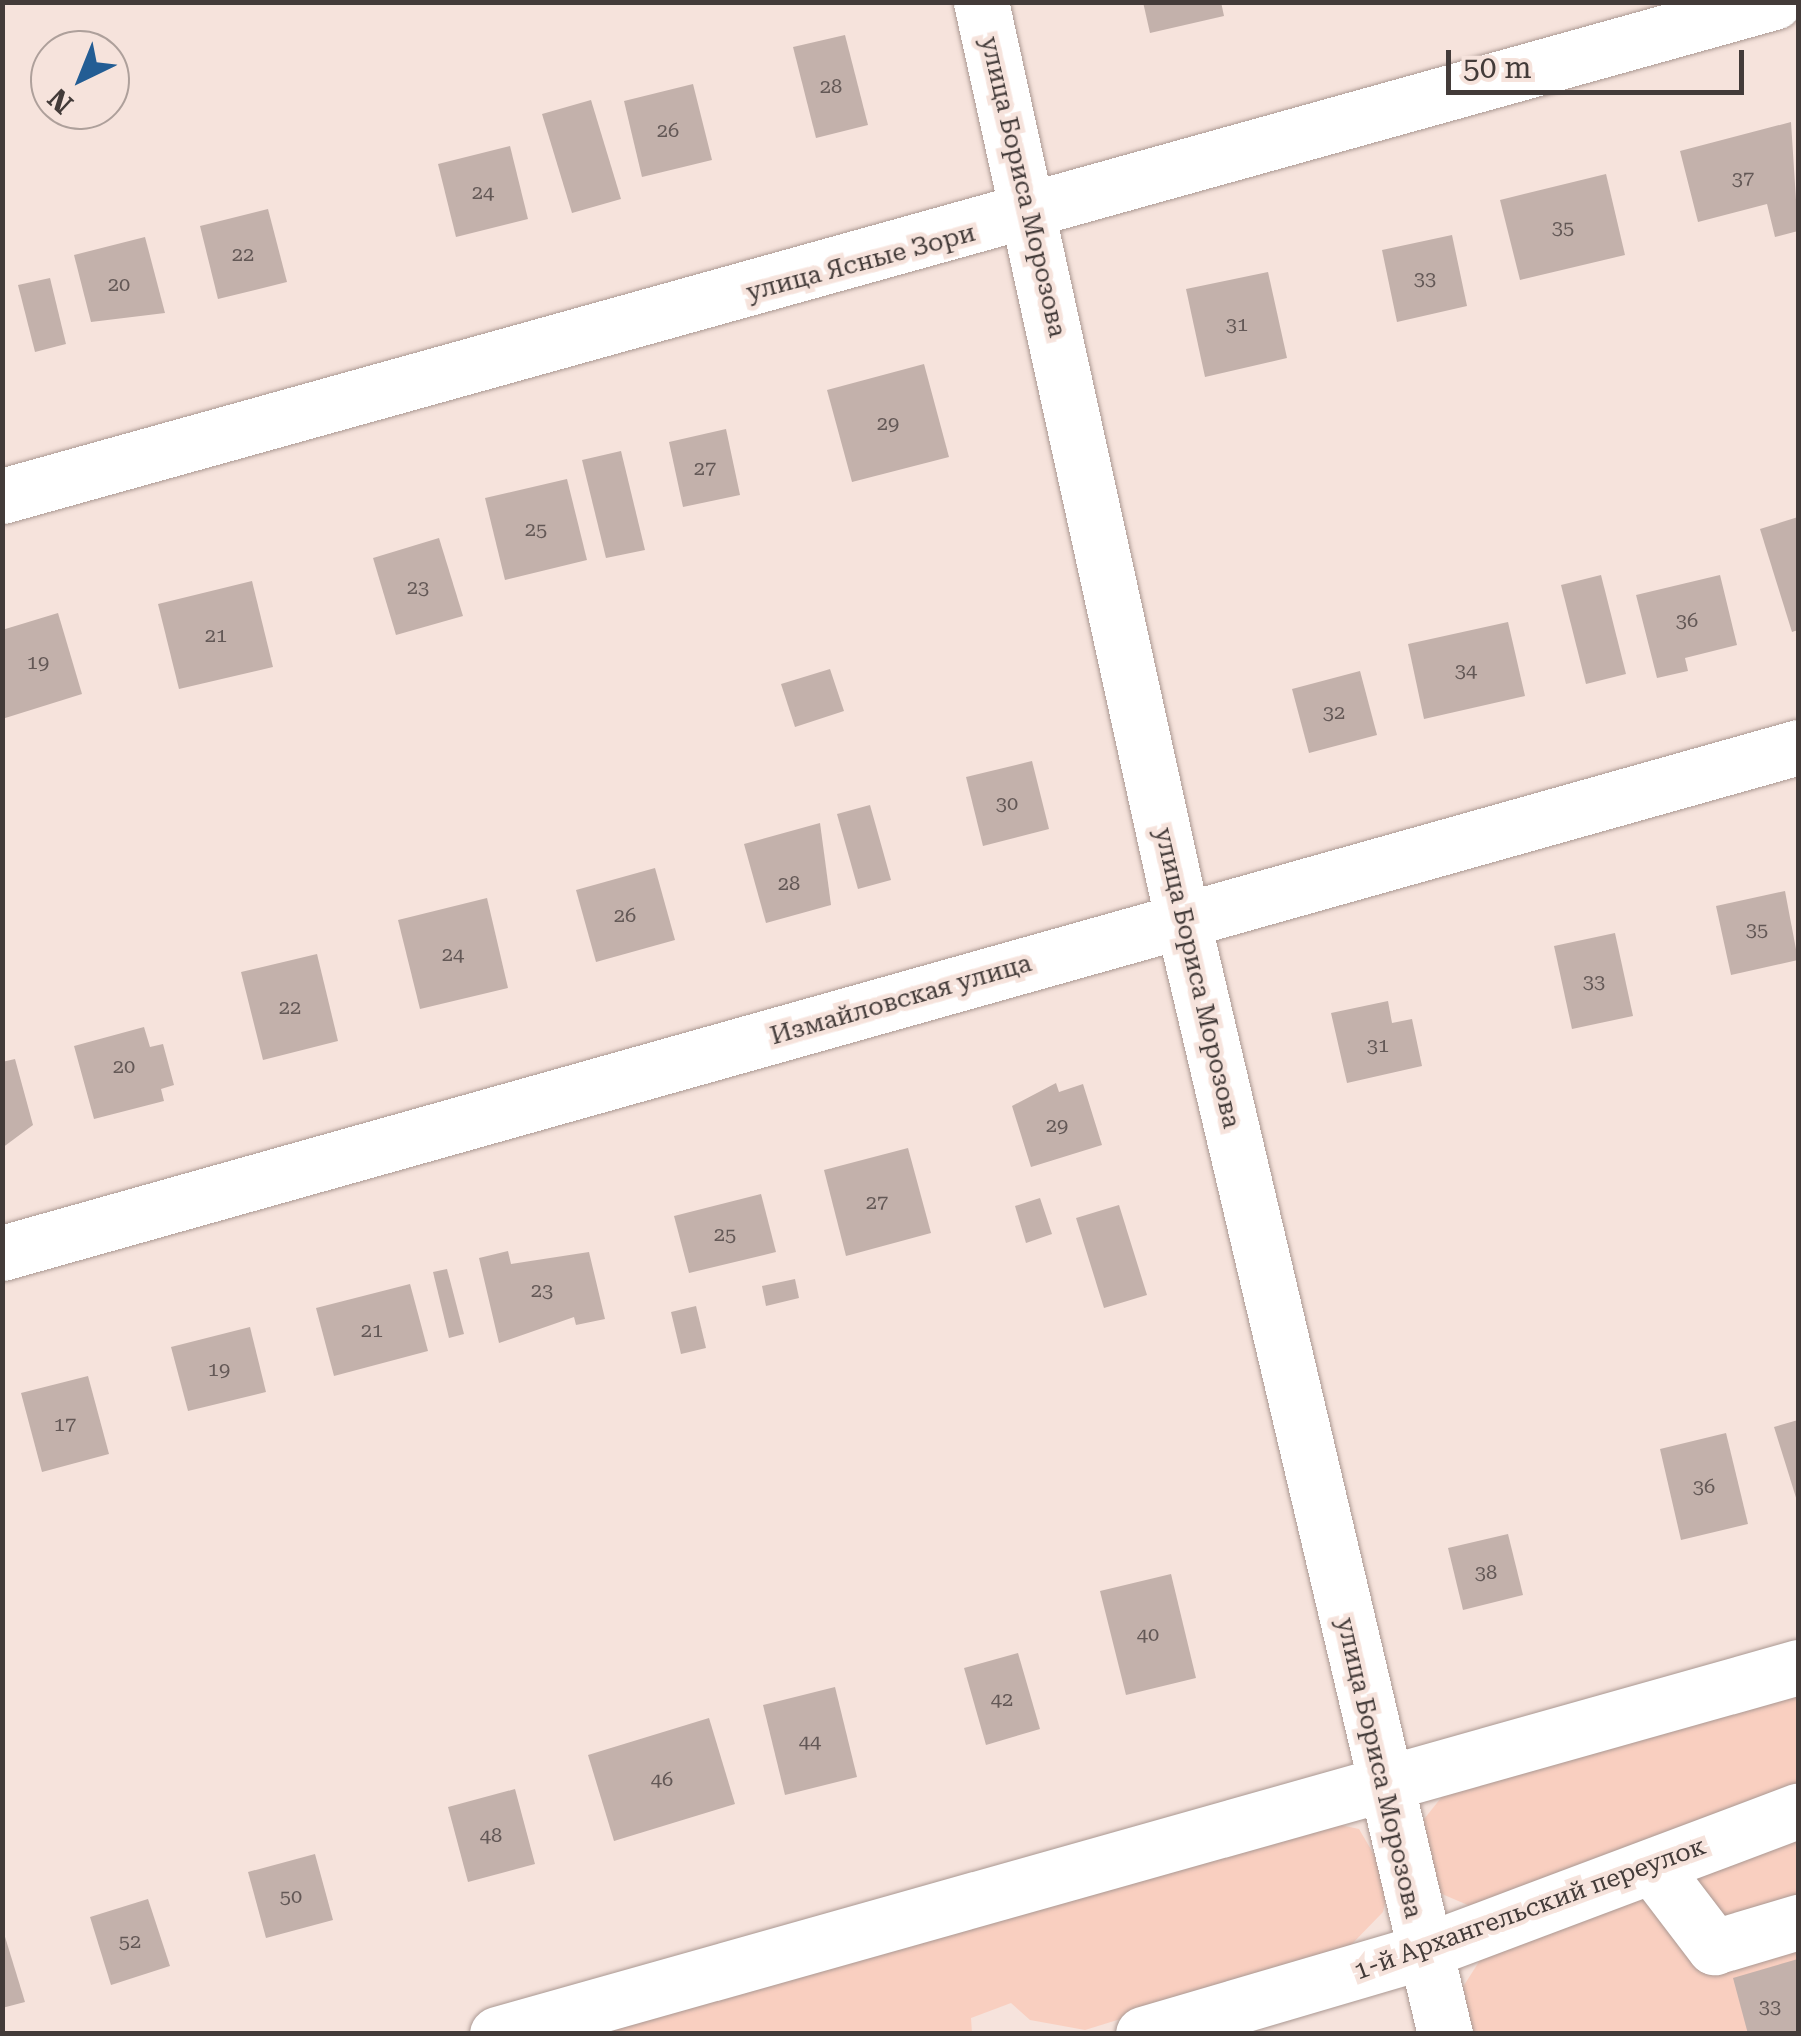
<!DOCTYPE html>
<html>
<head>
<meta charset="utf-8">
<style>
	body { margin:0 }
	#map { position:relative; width:1801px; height:2036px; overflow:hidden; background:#f6e3dc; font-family:"Roboto Serif",serif }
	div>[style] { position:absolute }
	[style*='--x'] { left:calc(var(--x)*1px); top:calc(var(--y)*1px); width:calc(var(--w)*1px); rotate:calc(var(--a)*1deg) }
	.green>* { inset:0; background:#f9cfc0 }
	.building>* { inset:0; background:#c3b1ab }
	.roads { filter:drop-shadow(0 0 2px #aa9892) drop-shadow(0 0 2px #aa9892) }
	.minor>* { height:55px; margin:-27.5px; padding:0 27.5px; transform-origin:27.5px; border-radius:27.5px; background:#fff }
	span { translate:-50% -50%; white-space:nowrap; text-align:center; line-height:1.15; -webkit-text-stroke:9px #f6e3dc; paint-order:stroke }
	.number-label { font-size:20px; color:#635856 }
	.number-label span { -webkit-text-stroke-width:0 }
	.street-label { font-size:25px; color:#433b39 }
	.frame { position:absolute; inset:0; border:5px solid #433b39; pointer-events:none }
	.north { position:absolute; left:30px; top:30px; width:100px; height:100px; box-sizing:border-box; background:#f6e3dc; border:2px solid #aea09b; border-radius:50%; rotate:223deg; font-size:28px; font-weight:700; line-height:40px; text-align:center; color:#433b39 }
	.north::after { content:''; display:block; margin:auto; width:35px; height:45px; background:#235d94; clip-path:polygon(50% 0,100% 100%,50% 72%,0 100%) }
	.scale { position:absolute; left:1446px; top:50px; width:298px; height:45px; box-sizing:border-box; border:5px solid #433b39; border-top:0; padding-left:12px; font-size:30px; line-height:35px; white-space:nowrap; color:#433b39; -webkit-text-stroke:8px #f6e3dc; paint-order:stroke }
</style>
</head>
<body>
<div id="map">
	<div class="green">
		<div style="clip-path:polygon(1798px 1674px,1798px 1791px,1470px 1906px,1435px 1891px,1417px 1828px,1456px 1779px)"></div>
		<div style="clip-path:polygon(1322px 1821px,1359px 1829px,1390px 1882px,1383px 1912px,1347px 1949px,1085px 2030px,1030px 2020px,1011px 2003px,971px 2018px,972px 2033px,552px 2034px)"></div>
		<div style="clip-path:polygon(1798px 1837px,1798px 2033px,1461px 2034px,1461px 1990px,1489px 1946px)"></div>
	</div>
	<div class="building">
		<div style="clip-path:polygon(1143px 2px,1221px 2px,1224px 16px,1150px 33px)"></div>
		<div style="clip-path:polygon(845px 35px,868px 125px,816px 138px,793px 47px)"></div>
		<div style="clip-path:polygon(693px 84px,712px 160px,642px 177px,624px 101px)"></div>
		<div style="clip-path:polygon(591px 100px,621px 199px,572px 213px,542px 114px)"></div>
		<div style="clip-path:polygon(1791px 122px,1798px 231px,1775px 237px,1767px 204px,1698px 222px,1680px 151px)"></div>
		<div style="clip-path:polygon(510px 146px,528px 219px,456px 237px,438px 164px)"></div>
		<div style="clip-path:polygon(1606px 174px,1625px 255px,1520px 280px,1500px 200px)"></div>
		<div style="clip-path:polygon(268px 209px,287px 282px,218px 299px,200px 226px)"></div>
		<div style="clip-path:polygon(1452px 235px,1467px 306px,1397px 322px,1382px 250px)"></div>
		<div style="clip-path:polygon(145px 237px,165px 313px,91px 322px,74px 255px)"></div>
		<div style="clip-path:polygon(1268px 272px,1287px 358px,1205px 377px,1186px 289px)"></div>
		<div style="clip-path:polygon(50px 278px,66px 344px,35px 352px,18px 285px)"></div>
		<div style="clip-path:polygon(924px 364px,949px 457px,852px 482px,827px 390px)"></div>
		<div style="clip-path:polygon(726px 429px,740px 495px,683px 507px,669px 442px)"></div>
		<div style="clip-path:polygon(621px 451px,645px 550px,606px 558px,582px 460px)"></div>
		<div style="clip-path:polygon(567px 479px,587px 560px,505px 580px,485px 498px)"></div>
		<div style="clip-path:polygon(1798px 517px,1798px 630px,1792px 632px,1760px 529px)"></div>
		<div style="clip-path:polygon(439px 538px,463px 616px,396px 635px,373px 558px)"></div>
		<div style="clip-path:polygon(1601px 575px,1626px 674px,1586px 684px,1561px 585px)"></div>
		<div style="clip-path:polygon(1720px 575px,1737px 645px,1685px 658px,1688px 671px,1657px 678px,1636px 595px)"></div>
		<div style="clip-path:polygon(252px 581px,273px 667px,179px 689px,158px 604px)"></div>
		<div style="clip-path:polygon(58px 613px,82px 694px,2px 719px,2px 630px)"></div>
		<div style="clip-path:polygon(1508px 622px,1525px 696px,1424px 719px,1408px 644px)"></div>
		<div style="clip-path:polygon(830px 669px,844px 711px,795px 727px,781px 684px)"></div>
		<div style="clip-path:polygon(1360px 671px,1377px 735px,1309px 753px,1292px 689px)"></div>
		<div style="clip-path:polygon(1032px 761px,1049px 829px,983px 846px,966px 777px)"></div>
		<div style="clip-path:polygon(870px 805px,891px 880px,858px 889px,837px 814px)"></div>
		<div style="clip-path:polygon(820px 823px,831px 905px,766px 923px,744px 844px)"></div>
		<div style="clip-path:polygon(655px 868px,675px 940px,596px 962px,576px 890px)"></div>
		<div style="clip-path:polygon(1785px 891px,1798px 960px,1731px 975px,1716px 906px)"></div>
		<div style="clip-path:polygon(487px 898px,508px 988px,420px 1009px,398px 920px)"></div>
		<div style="clip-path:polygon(1615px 933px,1633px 1016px,1572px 1029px,1554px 946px)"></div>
		<div style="clip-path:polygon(317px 954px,338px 1041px,263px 1060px,241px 972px)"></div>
		<div style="clip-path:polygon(1388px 1001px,1392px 1023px,1412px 1019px,1422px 1066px,1347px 1083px,1331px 1013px)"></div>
		<div style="clip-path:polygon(144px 1027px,150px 1047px,163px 1044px,174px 1085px,161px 1089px,164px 1101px,94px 1119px,74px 1046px)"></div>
		<div style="clip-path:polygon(15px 1059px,33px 1125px,2px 1148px,2px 1062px)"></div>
		<div style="clip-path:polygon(1056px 1083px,1059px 1092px,1083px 1084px,1102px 1145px,1031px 1167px,1012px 1106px)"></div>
		<div style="clip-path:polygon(908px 1148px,931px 1233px,846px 1256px,824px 1170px)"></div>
		<div style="clip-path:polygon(761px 1194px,776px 1252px,689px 1273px,674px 1216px)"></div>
		<div style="clip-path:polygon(1040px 1198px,1052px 1234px,1026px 1243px,1015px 1206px)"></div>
		<div style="clip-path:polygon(1119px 1205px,1147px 1295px,1104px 1308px,1076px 1218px)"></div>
		<div style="clip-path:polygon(508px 1251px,511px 1264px,589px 1252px,605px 1319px,576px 1325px,574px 1317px,499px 1343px,479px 1258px)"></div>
		<div style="clip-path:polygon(447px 1269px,464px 1334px,449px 1338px,433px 1272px)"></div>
		<div style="clip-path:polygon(795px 1279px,799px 1298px,766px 1306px,762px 1286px)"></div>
		<div style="clip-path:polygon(410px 1284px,428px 1351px,334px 1376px,316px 1308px)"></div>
		<div style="clip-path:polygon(696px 1306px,706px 1348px,681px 1354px,671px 1312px)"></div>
		<div style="clip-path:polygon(250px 1327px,266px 1392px,188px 1411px,171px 1347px)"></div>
		<div style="clip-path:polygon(88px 1376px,109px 1454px,42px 1472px,21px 1393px)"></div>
		<div style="clip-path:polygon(1798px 1420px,1798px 1504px,1774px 1427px)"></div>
		<div style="clip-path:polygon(1726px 1433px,1748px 1524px,1681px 1540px,1660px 1449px)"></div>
		<div style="clip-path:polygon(1508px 1534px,1523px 1595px,1463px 1610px,1448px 1548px)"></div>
		<div style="clip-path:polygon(1171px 1574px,1196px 1678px,1126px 1695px,1100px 1591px)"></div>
		<div style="clip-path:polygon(1018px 1653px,1040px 1729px,986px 1745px,964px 1668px)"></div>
		<div style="clip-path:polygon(835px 1687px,857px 1777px,785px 1795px,763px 1705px)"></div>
		<div style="clip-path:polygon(709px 1718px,735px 1804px,614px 1841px,588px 1755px)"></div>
		<div style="clip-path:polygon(515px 1789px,535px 1864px,468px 1882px,448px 1807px)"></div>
		<div style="clip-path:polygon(315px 1854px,333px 1920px,266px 1938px,248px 1872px)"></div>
		<div style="clip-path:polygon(148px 1899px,170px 1966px,111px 1985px,90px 1917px)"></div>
		<div style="clip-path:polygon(2px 1927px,25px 2002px,2px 2008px)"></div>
		<div style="clip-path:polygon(1798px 1959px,1798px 2034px,1748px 2034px,1733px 1978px)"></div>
	</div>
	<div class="roads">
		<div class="minor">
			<div style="--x:981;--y:2;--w:938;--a:77.62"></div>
			<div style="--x:1182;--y:918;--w:1147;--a:76.74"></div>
			<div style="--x:2;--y:496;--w:1840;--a:-15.58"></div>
			<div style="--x:2;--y:1253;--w:1866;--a:-15.73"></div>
			<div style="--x:1653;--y:1867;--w:101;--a:52.7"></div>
			<div style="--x:1714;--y:1947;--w:88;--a:-16.6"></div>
			<div style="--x:497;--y:2034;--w:1352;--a:-15.75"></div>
			<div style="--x:1143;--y:2034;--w:291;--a:-16.4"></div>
			<div style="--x:1422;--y:1952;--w:402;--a:-20.6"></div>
		</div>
	</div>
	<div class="number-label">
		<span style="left:831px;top:86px">28</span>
		<span style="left:668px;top:130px">26</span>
		<span style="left:1743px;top:178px">37</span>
		<span style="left:483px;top:192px">24</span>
		<span style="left:1563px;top:227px">35</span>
		<span style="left:243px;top:254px">22</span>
		<span style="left:1425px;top:278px">33</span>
		<span style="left:119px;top:284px">20</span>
		<span style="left:1237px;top:324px">31</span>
		<span style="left:888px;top:423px">29</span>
		<span style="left:705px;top:468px">27</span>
		<span style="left:536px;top:529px">25</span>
		<span style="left:418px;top:587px">23</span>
		<span style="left:1687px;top:620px">36</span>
		<span style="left:216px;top:635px">21</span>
		<span style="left:38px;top:662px">19</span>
		<span style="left:1466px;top:670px">34</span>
		<span style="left:1334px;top:712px">32</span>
		<span style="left:1007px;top:803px">30</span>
		<span style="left:789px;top:883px">28</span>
		<span style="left:625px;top:915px">26</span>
		<span style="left:1757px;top:929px">35</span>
		<span style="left:453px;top:954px">24</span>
		<span style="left:1594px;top:981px">33</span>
		<span style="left:290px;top:1007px">22</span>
		<span style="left:1378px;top:1045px">31</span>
		<span style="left:124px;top:1066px">20</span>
		<span style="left:1057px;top:1125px">29</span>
		<span style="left:877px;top:1202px">27</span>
		<span style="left:725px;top:1234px">25</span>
		<span style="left:542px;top:1290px">23</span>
		<span style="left:372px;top:1330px">21</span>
		<span style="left:219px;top:1369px">19</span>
		<span style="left:65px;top:1424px">17</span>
		<span style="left:1704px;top:1486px">36</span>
		<span style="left:1486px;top:1572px">38</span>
		<span style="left:1148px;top:1634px">40</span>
		<span style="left:1002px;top:1699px">42</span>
		<span style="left:810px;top:1741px">44</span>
		<span style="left:662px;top:1779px">46</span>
		<span style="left:491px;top:1835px">48</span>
		<span style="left:291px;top:1896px">50</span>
		<span style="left:130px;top:1941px">52</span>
		<span style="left:1770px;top:2006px">33</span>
	</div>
	<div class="street-label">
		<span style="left:1023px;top:187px;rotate:77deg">улица Бориса Морозова</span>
		<span style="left:861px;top:263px;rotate:-15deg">улица Ясные Зори</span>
		<span style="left:1197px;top:978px;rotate:77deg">улица Бориса Морозова</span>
		<span style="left:901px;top:1000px;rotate:-16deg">Измайловская улица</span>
		<span style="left:1379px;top:1768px;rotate:77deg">улица Бориса Морозова</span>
		<span style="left:1530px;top:1909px;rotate:-20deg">1-й Архангельский переулок</span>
	</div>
	<div class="frame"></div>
	<div class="north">N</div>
	<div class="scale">50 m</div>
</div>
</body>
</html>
